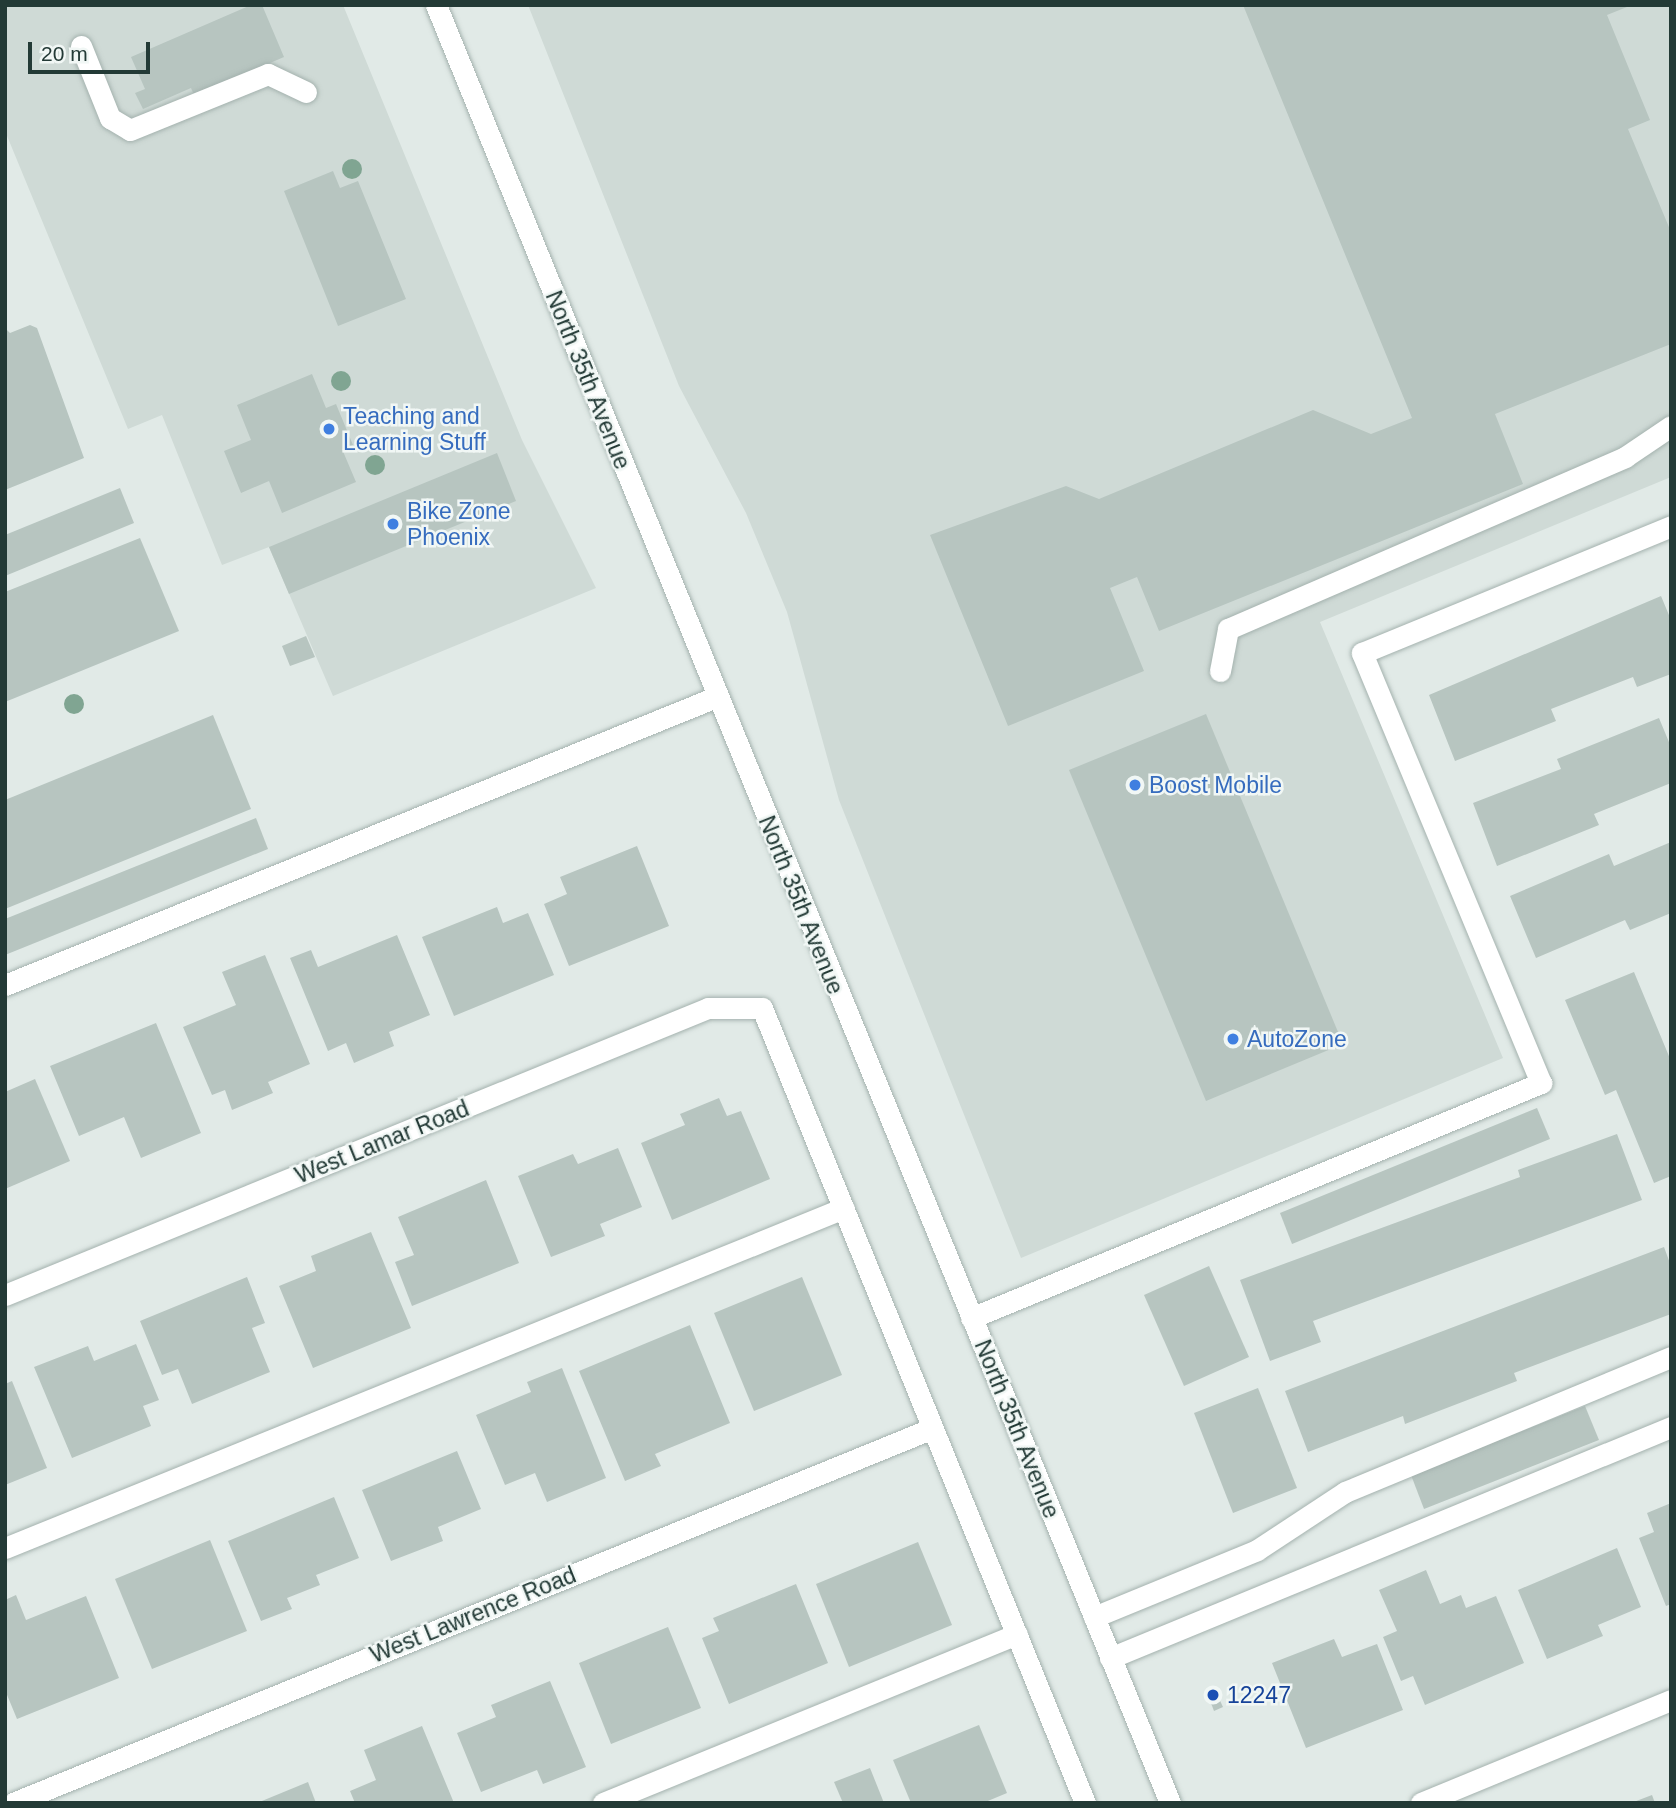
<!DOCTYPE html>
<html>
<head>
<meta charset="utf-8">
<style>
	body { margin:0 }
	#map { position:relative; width:1676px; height:1808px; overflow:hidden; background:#e1eae7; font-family:Helvetica,sans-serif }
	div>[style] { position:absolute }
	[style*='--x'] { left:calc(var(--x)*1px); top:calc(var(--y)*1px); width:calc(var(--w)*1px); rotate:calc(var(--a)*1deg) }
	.built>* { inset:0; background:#cfdad6 }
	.building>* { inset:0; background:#b7c5c0 }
	.roads { filter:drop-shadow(0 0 2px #a4b2ae) drop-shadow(0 0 2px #a4b2ae) }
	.lane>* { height:21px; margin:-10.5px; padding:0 10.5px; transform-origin:10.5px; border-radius:10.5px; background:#fff }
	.street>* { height:21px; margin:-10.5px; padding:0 10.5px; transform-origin:10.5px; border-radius:10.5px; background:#fff }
	.secondary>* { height:21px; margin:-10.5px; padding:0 10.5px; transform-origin:10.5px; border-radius:10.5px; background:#fff }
	.trees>* { width:20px; height:20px; margin:-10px; border-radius:50%; background:#80a592 }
	.dots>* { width:19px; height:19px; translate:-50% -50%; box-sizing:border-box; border:4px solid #f1f7f5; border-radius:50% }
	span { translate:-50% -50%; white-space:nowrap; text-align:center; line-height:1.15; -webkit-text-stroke:5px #f1f7f5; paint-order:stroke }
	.street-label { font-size:23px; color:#233a36 }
	.shop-label { font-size:23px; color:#366cbe }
	.left { translate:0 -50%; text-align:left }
	.transit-label { font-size:23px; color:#164399 }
	.frame { position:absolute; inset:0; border:7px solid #233a36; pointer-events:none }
	.scale { position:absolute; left:28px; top:42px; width:122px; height:32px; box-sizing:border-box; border:4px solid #233a36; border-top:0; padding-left:9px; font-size:21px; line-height:24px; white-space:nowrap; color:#233a36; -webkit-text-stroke:5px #f1f7f5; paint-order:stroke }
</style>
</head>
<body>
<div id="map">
	<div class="built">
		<div style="clip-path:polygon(5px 5px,343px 5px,522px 440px,596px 588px,333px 696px,269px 547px,222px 565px,162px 415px,128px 429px,5px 131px)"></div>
		<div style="clip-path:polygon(528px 5px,1671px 5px,1671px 477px,1320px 622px,1503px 1058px,1021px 1258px,839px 800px,787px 612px,746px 513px,679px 386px)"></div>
	</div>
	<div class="building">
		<div style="clip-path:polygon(251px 5px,262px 5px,284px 57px,194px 95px,191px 88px,143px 109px,135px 93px,145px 89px,131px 57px)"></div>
		<div style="clip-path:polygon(1243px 5px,1632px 5px,1607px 15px,1650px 120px,1628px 129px,1671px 232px,1671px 344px,1495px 414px,1523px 484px,1159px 631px,1137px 577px,1110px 588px,1144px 671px,1008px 726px,930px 535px,1066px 486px,1099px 499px,1313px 410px,1371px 434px,1412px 418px)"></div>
		<div style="clip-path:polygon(333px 171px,340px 188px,358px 181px,406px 299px,338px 326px,284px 191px)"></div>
		<div style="clip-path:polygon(30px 325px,37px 328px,84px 458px,5px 490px,5px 328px,10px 333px)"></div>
		<div style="clip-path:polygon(312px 374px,326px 408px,336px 404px,353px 445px,342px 449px,356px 482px,282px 513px,269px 481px,241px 493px,224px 451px,251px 440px,237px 405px)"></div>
		<div style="clip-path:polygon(497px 453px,516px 501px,289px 594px,269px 547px)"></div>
		<div style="clip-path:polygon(120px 488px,134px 523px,5px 576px,5px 535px)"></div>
		<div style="clip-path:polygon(140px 538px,179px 631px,5px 702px,5px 592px)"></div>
		<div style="clip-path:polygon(1661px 596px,1671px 620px,1671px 674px,1637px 687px,1633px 677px,1551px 709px,1556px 721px,1455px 761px,1429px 695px)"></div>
		<div style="clip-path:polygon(306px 636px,315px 657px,290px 666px,282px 646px)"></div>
		<div style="clip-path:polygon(1206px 714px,1343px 1044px,1206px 1101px,1069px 770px)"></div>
		<div style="clip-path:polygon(213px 715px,251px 809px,5px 909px,5px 800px)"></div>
		<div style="clip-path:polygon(1659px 718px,1671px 747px,1671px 783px,1594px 814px,1599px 825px,1497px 866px,1473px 803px,1561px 769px,1557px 759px)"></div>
		<div style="clip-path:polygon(256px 818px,268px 849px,5px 955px,5px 919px)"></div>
		<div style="clip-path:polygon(1671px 842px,1671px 913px,1630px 930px,1625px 920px,1536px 958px,1510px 896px,1609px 854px,1614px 866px)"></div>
		<div style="clip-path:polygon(637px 846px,669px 926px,569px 966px,544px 904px,567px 894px,560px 877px)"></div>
		<div style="clip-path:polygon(497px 907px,503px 923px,528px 913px,554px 975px,454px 1016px,422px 937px)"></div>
		<div style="clip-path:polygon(397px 935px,430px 1015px,389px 1032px,394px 1046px,354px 1063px,346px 1043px,328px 1051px,290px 958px,311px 950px,318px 967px)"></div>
		<div style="clip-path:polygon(265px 955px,310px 1064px,268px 1082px,273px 1093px,232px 1110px,225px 1090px,212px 1095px,183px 1027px,236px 1005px,222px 972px)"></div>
		<div style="clip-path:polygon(1634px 972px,1671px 1061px,1671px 1176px,1654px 1183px,1616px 1090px,1605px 1095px,1565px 1000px)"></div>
		<div style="clip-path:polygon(156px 1023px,201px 1133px,141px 1158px,124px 1117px,79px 1136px,50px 1066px)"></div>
		<div style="clip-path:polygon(35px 1079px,70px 1161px,5px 1189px,5px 1092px)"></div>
		<div style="clip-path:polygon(719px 1098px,727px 1116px,741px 1111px,770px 1179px,672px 1220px,641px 1143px,685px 1125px,680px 1114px)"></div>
		<div style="clip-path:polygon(1537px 1108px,1550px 1139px,1292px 1244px,1280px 1213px)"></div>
		<div style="clip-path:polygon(1617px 1134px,1642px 1200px,1313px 1321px,1321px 1342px,1270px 1361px,1240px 1280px,1520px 1177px,1518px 1170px)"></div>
		<div style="clip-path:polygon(618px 1148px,642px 1207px,600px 1224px,605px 1236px,551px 1257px,518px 1176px,573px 1154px,578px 1164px)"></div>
		<div style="clip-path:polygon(486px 1180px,519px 1263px,412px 1306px,395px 1262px,414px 1255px,398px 1217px)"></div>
		<div style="clip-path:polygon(371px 1232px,411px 1328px,313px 1368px,279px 1286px,316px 1271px,311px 1256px)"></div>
		<div style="clip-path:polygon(1664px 1247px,1671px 1266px,1671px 1314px,1514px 1373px,1517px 1381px,1405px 1424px,1403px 1416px,1308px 1452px,1285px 1391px)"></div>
		<div style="clip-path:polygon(1209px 1266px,1249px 1357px,1184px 1386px,1144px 1295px)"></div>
		<div style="clip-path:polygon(247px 1277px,265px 1323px,252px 1328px,270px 1372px,192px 1404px,178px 1369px,162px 1375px,140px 1321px)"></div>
		<div style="clip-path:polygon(802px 1277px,842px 1375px,754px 1411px,714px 1313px)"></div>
		<div style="clip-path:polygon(690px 1325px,730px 1423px,655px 1454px,661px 1466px,625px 1481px,579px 1371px)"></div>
		<div style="clip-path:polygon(136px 1344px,159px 1400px,143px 1406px,151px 1426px,72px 1458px,34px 1367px,88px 1346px,94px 1361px)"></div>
		<div style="clip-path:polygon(562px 1368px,606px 1478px,547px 1502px,535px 1473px,505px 1485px,476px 1415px,531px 1392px,527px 1382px)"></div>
		<div style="clip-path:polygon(12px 1381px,47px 1468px,5px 1485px,5px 1384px)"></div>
		<div style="clip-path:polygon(1258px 1388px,1297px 1488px,1233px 1513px,1194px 1413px)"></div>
		<div style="clip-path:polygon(1585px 1406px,1599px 1440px,1424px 1509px,1411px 1475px)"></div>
		<div style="clip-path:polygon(457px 1451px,481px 1509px,438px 1527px,443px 1541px,391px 1561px,362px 1490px)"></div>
		<div style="clip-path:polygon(334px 1497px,359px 1558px,316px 1575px,320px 1585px,287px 1598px,292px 1609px,261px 1621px,228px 1541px)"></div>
		<div style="clip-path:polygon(1671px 1503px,1671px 1604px,1666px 1606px,1639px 1538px,1654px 1532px,1647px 1513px)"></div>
		<div style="clip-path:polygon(210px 1540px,247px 1631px,152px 1669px,115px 1579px)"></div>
		<div style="clip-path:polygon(918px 1542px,952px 1625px,849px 1667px,816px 1584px)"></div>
		<div style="clip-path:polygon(1617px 1548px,1641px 1607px,1598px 1625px,1603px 1636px,1547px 1659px,1518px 1590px)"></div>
		<div style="clip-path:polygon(1426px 1570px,1440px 1604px,1461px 1595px,1466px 1608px,1496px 1596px,1524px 1663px,1425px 1705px,1413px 1676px,1401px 1681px,1383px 1637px,1397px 1631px,1379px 1590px)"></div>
		<div style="clip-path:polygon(796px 1584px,828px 1663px,729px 1704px,702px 1638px,719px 1631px,713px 1618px)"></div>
		<div style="clip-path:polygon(16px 1595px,26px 1620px,86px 1596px,119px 1678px,17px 1719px,5px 1690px,5px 1600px)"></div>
		<div style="clip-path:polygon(668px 1627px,701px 1708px,611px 1744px,579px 1663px)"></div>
		<div style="clip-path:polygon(1334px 1639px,1342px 1657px,1377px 1644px,1403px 1710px,1306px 1748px,1272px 1663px)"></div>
		<div style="clip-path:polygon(550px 1681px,586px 1767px,543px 1784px,537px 1770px,481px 1792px,457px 1733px,496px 1717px,491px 1705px)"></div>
		<div style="clip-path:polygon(1213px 1686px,1223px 1707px,1214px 1711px,1206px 1690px)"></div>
		<div style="clip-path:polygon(979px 1725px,1007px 1793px,983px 1803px,911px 1803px,893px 1760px)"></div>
		<div style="clip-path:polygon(422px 1726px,454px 1803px,355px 1803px,350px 1791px,376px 1780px,364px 1750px)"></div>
		<div style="clip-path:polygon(870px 1768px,884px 1803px,843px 1803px,834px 1782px)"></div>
		<div style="clip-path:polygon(308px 1782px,316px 1803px,257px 1803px)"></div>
		<div style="clip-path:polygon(1652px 1795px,1655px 1803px,1631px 1803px)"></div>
	</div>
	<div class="roads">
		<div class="lane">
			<div style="--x:81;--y:46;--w:78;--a:68.1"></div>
			<div style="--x:110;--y:118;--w:23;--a:31"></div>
			<div style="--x:130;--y:130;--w:149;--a:-22.1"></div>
			<div style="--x:268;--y:74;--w:42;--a:25.3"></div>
			<div style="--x:1220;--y:671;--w:43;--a:-79.2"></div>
			<div style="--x:1228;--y:629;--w:433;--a:-23.4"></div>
			<div style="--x:1625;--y:457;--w:55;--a:-34"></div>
			<div style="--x:5;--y:985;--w:767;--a:-22.05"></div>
			<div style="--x:971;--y:1318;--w:617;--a:-22.41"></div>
			<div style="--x:1541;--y:1083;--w:466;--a:-112.6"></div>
			<div style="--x:1362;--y:653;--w:334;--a:-22.3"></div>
			<div style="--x:5;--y:1548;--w:905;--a:-22.06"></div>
			<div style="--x:1094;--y:1617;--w:176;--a:-22.3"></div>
			<div style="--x:1257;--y:1550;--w:105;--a:-33.4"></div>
			<div style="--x:1345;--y:1492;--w:353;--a:-22.5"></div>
			<div style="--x:1110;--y:1658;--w:607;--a:-22.38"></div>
			<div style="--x:603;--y:1803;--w:447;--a:-22.2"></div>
		</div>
		<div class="street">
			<div style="--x:5;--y:1295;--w:759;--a:-22.21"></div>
			<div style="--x:708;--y:1008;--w:54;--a:0"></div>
			<div style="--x:762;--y:1008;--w:858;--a:67.89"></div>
			<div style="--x:13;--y:1803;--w:993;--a:-22.18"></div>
			<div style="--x:1421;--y:1803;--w:270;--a:-22.4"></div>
		</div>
		<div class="secondary">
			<div style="--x:436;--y:5;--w:1942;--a:67.79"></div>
		</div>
	</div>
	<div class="trees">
		<div style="left:352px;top:169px"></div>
		<div style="left:341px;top:381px"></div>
		<div style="left:375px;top:465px"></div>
		<div style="left:74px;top:704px"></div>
	</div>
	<div class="dots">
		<div style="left:329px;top:429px;background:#3f7fe0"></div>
		<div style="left:393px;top:524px;background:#3f7fe0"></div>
		<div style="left:1135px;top:785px;background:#3f7fe0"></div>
		<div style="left:1233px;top:1039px;background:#3f7fe0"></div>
		<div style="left:1213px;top:1695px;background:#1a4fb4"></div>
	</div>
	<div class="street-label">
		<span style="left:588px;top:380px;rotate:68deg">North 35th Avenue</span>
		<span style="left:801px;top:905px;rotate:68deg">North 35th Avenue</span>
		<span style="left:382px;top:1142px;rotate:-22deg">West Lamar Road</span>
		<span style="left:1017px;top:1429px;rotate:68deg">North 35th Avenue</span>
		<span style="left:473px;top:1615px;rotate:-22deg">West Lawrence Road</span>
	</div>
	<div class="shop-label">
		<span class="left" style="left:343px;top:429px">Teaching and<br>Learning Stuff</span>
		<span class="left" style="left:407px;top:524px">Bike Zone<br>Phoenix</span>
		<span class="left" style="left:1149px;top:785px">Boost Mobile</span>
		<span class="left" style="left:1247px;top:1039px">AutoZone</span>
	</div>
	<div class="transit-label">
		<span class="left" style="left:1227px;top:1695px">12247</span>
	</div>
	<div class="frame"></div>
	<div class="scale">20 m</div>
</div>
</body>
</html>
